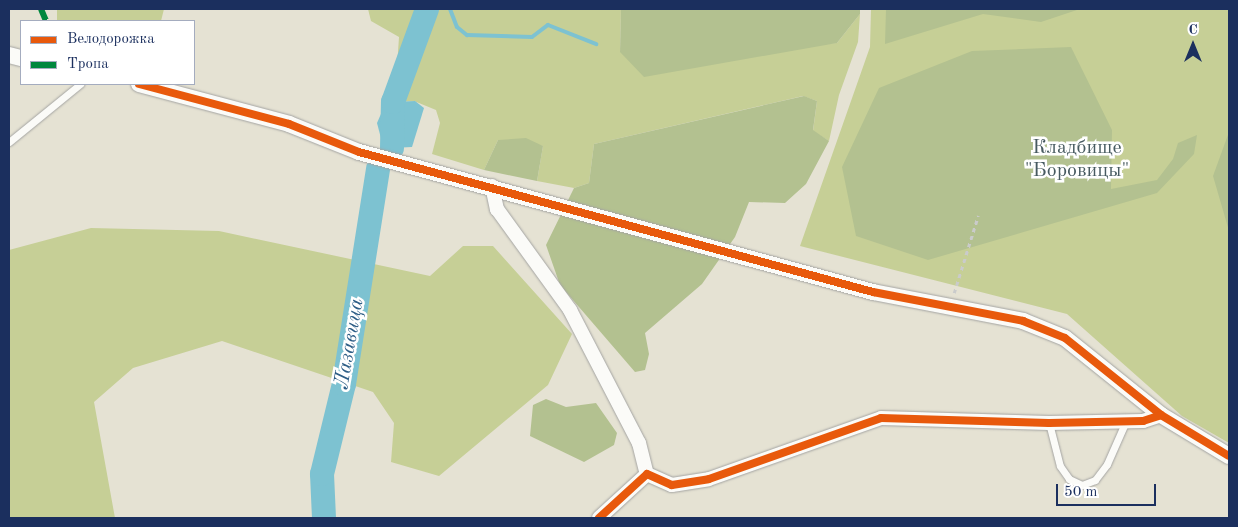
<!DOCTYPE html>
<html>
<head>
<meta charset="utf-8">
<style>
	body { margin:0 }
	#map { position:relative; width:1238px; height:527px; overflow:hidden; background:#e5e2d3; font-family:"Old Standard TT",serif }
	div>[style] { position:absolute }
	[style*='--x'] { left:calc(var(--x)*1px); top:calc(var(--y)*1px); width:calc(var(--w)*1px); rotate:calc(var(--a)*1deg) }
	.green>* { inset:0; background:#c6cf96 }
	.forest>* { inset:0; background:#b3c190 }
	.water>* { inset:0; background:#7dc2d1 }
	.stream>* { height:4px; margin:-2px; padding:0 2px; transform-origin:2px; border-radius:2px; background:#7dc2d1 }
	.river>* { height:24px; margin:-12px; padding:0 12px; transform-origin:12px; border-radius:12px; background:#7dc2d1 }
	.path>* { height:2.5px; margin-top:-1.25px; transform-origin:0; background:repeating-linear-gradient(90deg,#cacbcb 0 4px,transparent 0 8px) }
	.roads { filter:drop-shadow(0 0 1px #a4a4a2) drop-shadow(0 0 1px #a4a4a2) }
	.service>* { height:7px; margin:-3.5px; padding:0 3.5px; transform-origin:3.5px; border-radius:3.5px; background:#fbfbf8 }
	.minor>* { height:14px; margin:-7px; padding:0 7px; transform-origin:7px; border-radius:7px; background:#fbfbf8 }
	.tertiary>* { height:16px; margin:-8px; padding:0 8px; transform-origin:8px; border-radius:8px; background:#fbfbf8 }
	.quiet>* { height:6px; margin-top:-3px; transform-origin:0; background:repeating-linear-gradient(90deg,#00873e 0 12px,transparent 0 18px) }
	.cycleway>* { height:8px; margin:-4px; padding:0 4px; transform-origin:4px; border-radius:4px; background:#e8590c }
	span { translate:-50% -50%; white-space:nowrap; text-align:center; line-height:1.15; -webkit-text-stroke:5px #fff; paint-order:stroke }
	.park-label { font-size:20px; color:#475a60 }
	.water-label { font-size:21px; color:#2e5e86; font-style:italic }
	.frame { position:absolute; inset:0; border:10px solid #1b2f5e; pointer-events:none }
	.legend { position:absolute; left:20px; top:20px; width:175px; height:65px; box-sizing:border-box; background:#fff; border:1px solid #a4acbf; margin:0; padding:6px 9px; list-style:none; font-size:15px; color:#1b2f5e }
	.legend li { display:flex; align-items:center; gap:10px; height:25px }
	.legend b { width:25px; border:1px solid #a4acbf }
	.north { position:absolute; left:1168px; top:20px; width:50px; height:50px; -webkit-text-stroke:4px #fff; paint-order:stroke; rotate:0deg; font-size:14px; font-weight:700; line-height:20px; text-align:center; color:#1b2f5e }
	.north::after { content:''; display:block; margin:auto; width:18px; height:22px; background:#1b2f5e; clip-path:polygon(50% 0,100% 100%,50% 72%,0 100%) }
	.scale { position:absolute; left:1056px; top:484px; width:100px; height:22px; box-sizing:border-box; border:2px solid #1b2f5e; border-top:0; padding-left:6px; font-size:15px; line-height:18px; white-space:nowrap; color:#1b2f5e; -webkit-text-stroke:4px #fff; paint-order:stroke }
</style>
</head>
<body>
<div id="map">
	<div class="green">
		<div style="clip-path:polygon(57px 9px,164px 9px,161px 21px,57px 21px)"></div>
		<div style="clip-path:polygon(368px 9px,621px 9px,620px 52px,837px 43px,860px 14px,858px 42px,839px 95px,829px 141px,813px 131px,817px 101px,803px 96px,594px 144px,589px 183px,574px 188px,537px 181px,543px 146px,498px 140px,484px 170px,432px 154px,440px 123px,436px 110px,414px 101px,393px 102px,384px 107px,397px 67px,399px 37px,371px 21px)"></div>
		<div style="clip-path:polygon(871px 9px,1229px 9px,1229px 443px,1182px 416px,1067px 314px,800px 246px,870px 47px)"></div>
		<div style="clip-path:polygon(91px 228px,219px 231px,430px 276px,463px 246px,493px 246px,572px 334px,548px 385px,439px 476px,391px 462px,394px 423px,373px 392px,222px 341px,133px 368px,94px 402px,115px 518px,9px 518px,9px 250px)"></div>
	</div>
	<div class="forest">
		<div style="clip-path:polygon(621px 9px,860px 9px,860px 14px,837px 43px,644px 77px,620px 52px)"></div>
		<div style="clip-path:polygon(886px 9px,1080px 9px,1041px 22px,983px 14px,885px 44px)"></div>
		<div style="clip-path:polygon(1071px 47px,1112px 130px,1111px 189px,1157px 180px,1173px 159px,1178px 143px,1197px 135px,1194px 154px,1157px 193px,928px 260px,856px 236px,842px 167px,879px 88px,972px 51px)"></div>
		<div style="clip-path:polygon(804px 96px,817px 101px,813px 130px,829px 141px,806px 184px,785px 203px,749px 202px,735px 237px,702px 284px,645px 333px,649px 354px,645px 370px,635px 372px,560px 285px,546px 245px,574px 188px,589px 183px,594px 144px)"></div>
		<div style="clip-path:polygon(1229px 132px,1229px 231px,1213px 176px)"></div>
		<div style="clip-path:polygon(526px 138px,543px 146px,537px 181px,484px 170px,498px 140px)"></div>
		<div style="clip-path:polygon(546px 399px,566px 407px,596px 403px,617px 433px,614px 445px,584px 462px,530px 436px,533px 405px)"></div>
	</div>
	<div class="water">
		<div style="clip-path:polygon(415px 101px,424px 108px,412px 147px,392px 148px,382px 142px,377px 123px,384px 107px,393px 102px)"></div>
	</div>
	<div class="stream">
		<div style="--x:450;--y:9;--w:19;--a:69"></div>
		<div style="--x:457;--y:27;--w:13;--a:39"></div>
		<div style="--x:467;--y:35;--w:65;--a:1.8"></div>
		<div style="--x:532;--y:37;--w:20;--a:-37"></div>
		<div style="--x:548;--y:25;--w:52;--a:21.6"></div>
	</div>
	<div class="river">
		<div style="--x:392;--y:148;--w:46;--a:-88.8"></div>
		<div style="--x:393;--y:102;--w:99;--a:-69.9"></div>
		<div style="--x:324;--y:518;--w:44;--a:-92.6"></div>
		<div style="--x:322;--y:474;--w:93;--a:-76.3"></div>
		<div style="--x:344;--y:384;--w:218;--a:-81"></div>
	</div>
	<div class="path">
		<div style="--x:954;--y:293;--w:81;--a:-72.7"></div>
	</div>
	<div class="roads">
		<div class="service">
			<div style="--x:9;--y:142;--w:92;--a:-39.2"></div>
			<div style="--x:1049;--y:423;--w:44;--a:75.7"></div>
			<div style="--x:1060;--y:466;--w:16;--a:55"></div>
			<div style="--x:1069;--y:479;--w:14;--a:25"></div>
			<div style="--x:1082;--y:485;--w:14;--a:-21"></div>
			<div style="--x:1095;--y:480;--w:20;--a:-53"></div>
			<div style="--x:1107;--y:464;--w:47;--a:-66.2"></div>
		</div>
		<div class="minor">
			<div style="--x:492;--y:186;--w:24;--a:78"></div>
			<div style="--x:497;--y:209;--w:125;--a:54.1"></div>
			<div style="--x:570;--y:310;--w:150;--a:62.6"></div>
			<div style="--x:639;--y:443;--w:32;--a:76"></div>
			<div style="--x:599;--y:518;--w:65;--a:-42.5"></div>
			<div style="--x:647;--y:474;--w:27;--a:24"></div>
			<div style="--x:672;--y:485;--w:37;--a:-9"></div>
			<div style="--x:709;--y:479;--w:182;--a:-19.5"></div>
			<div style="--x:881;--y:418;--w:168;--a:1.7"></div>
			<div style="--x:1049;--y:423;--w:94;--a:-1.2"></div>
			<div style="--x:1143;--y:421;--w:19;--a:-18"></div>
		</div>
		<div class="tertiary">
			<div style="--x:9;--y:55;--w:12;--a:14"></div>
			<div style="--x:139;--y:84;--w:155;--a:14.9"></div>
			<div style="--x:289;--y:124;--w:75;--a:21.8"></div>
			<div style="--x:359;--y:152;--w:533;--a:15.24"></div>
			<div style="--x:873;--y:292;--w:153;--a:10.9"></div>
			<div style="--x:1023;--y:321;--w:45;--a:22"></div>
			<div style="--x:1065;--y:338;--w:123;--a:38.7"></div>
			<div style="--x:1161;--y:415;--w:79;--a:31.1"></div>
		</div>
	</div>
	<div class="quiet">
		<div style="--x:41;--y:9;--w:13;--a:67"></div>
	</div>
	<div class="cycleway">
		<div style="--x:139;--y:84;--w:155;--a:14.9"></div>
		<div style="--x:289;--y:124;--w:75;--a:21.8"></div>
		<div style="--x:359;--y:152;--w:533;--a:15.24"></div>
		<div style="--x:873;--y:292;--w:153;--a:10.9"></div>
		<div style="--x:1023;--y:321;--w:45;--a:22"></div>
		<div style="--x:1065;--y:338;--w:123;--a:38.7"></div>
		<div style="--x:1161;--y:415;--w:79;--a:31.1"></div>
		<div style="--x:599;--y:518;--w:65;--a:-42.5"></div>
		<div style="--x:647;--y:474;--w:27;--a:24"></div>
		<div style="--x:672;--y:485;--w:37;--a:-9"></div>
		<div style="--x:709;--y:479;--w:182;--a:-19.5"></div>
		<div style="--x:881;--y:418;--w:168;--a:1.7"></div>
		<div style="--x:1049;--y:423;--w:94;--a:-1.2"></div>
		<div style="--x:1143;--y:421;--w:19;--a:-18"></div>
	</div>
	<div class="park-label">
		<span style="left:1077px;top:160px">Кладбище<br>"Боровицы"</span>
	</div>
	<div class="water-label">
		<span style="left:350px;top:344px;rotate:-80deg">Лазавица</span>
	</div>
	<div class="frame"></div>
	<ul class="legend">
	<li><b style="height:6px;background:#e8590c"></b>Велодорожка</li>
	<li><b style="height:6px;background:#00873e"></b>Тропа</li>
	</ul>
	<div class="north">С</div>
	<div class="scale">50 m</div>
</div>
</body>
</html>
